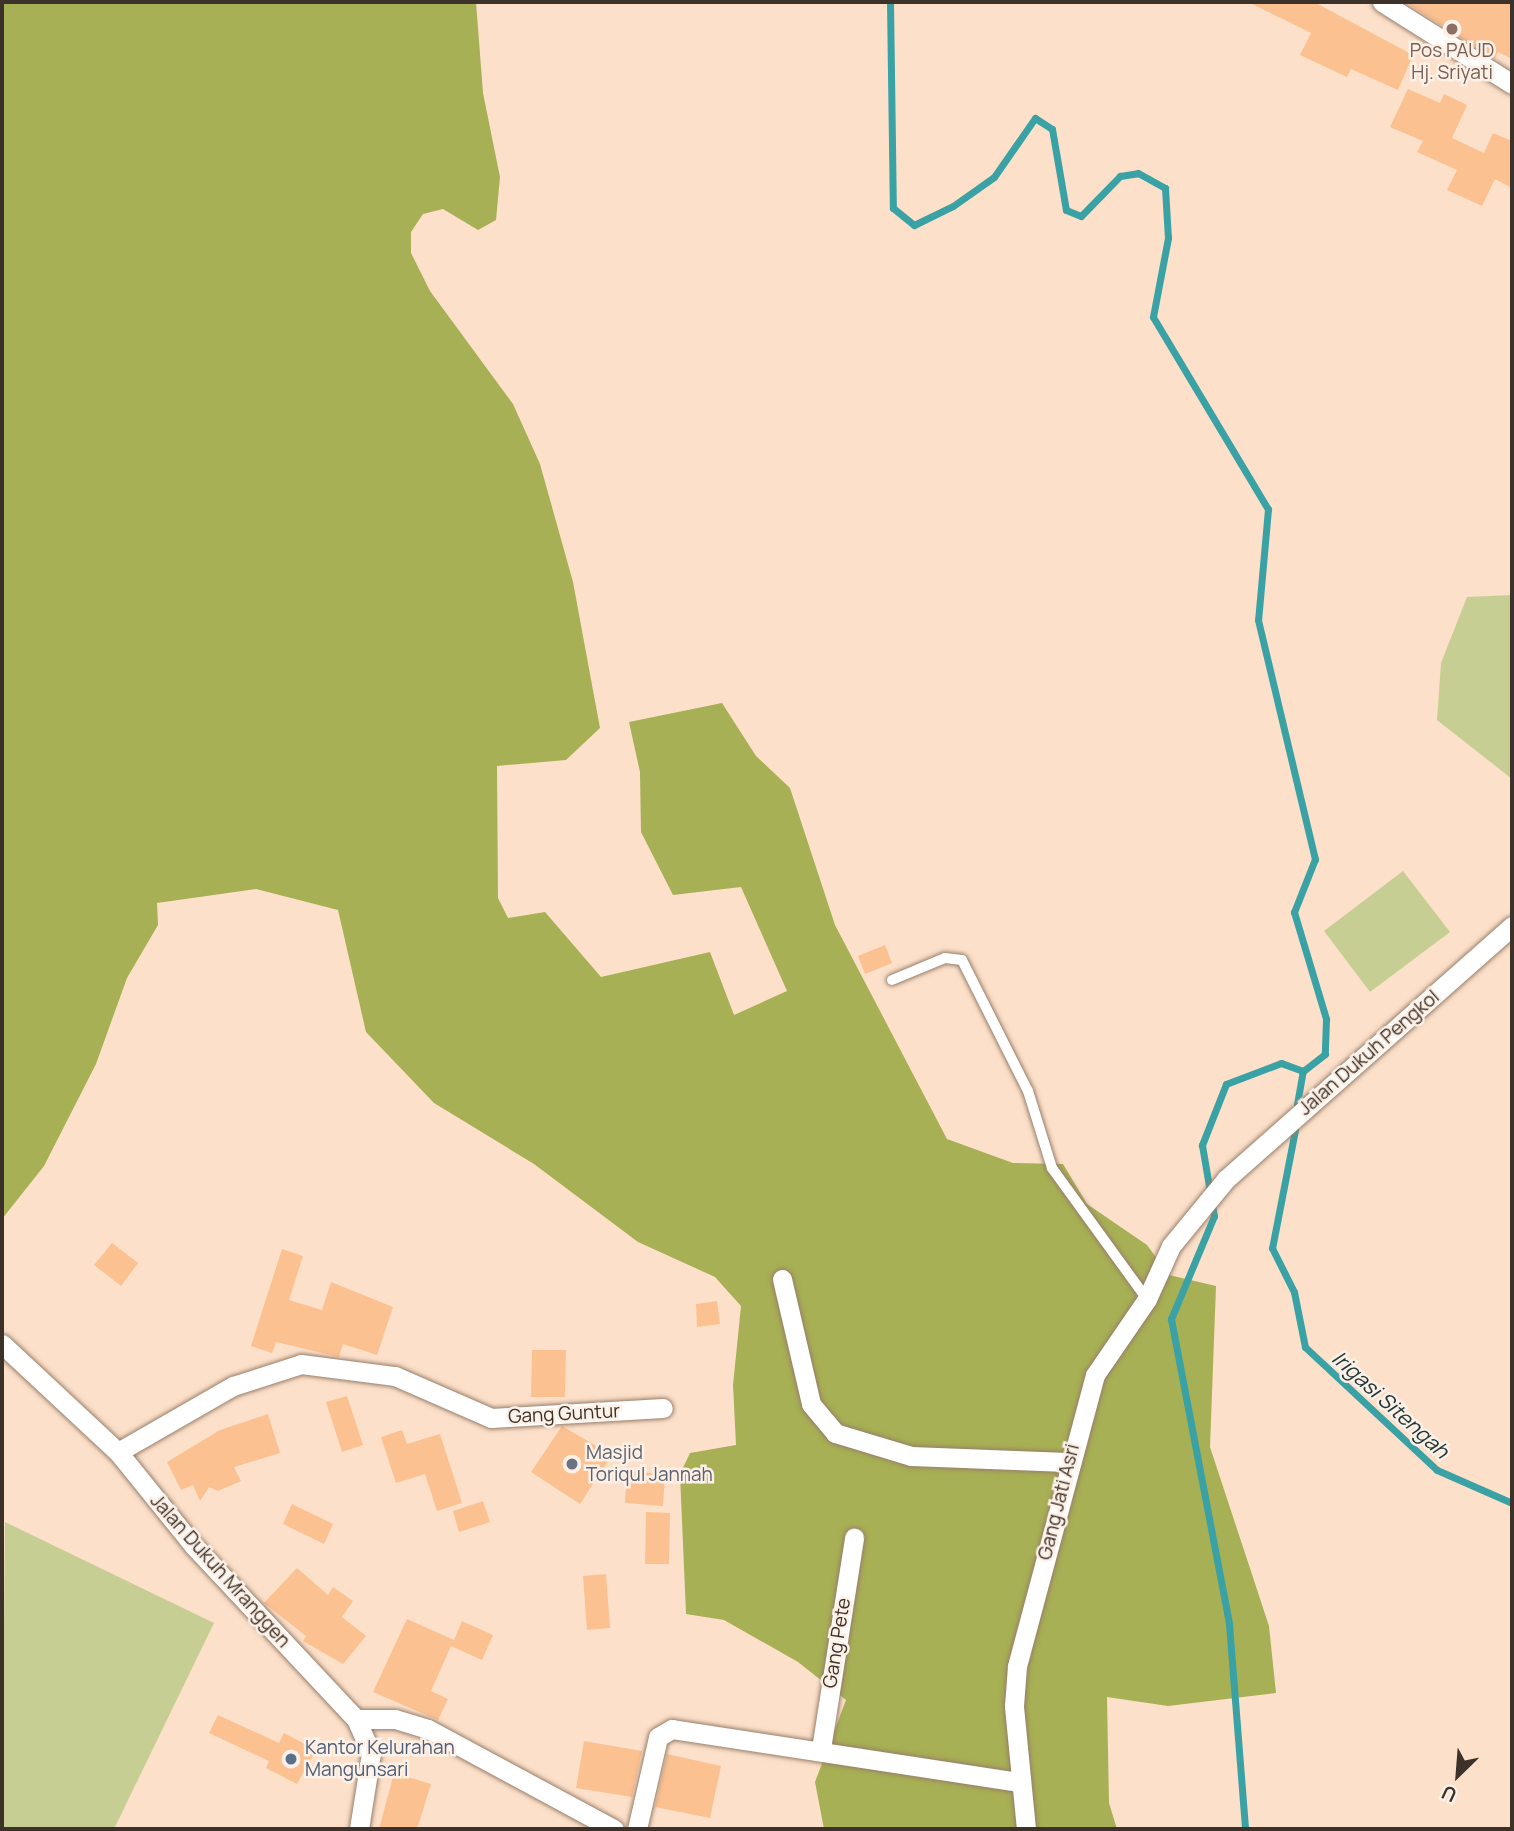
<!DOCTYPE html>
<html>
<head>
<meta charset="utf-8">
<style>
	body { margin:0 }
	#map { position:relative; width:1514px; height:1831px; overflow:hidden; background:#fce0c9; font-family:Manrope,sans-serif }
	div>[style] { position:absolute }
	[style*='--x'] { left:calc(var(--x)*1px); top:calc(var(--y)*1px); width:calc(var(--w)*1px); rotate:calc(var(--a)*1deg) }
	.green>* { inset:0; background:#c7ce93 }
	.forest>* { inset:0; background:#a7b054 }
	.stream>* { height:7px; margin:-3.5px; padding:0 3.5px; transform-origin:3.5px; border-radius:3.5px; background:#3aa2a4 }
	.building>* { inset:0; background:#fcc190 }
	.roads { filter:drop-shadow(0 0 2px #987e6a) drop-shadow(0 0 2px #987e6a) }
	.lane>* { height:10px; margin:-5px; padding:0 5px; transform-origin:5px; border-radius:5px; background:#fff }
	.street>* { height:19px; margin:-9.5px; padding:0 9.5px; transform-origin:9.5px; border-radius:9.5px; background:#fff }
	.dots>* { width:19px; height:19px; translate:-50% -50%; box-sizing:border-box; border:4px solid #fcf0e7; border-radius:50% }
	span { translate:-50% -50%; white-space:nowrap; text-align:center; line-height:1.15; -webkit-text-stroke:5px #fcf0e7; paint-order:stroke }
	.education-label { font-size:19px; color:#785e54 }
	.street-label { font-size:19px; color:#3d3229 }
	.worship-label { font-size:19px; color:#5b616d }
	.left { translate:0 -50%; text-align:left }
	.service-label { font-size:19px; color:#4e5e75 }
	.water-label { font-size:21px; color:#203738; font-style:italic }
	.frame { position:absolute; inset:0; border:4px solid #3d3229; pointer-events:none }
	.north { position:absolute; left:1423px; top:1740px; width:70px; height:70px; -webkit-text-stroke:5px #fcf0e7; paint-order:stroke; rotate:205deg; font-size:19px; font-weight:700; line-height:28px; text-align:center; color:#3d3229 }
	.north::after { content:''; display:block; margin:auto; width:24px; height:32px; background:#3d3229; clip-path:polygon(50% 0,100% 100%,50% 72%,0 100%) }
</style>
</head>
<body>
<div id="map">
	<div class="green">
		<div style="clip-path:polygon(1512px 595px,1512px 779px,1437px 720px,1441px 663px,1467px 597px)"></div>
		<div style="clip-path:polygon(1403px 871px,1450px 932px,1370px 992px,1324px 931px)"></div>
		<div style="clip-path:polygon(5px 1522px,214px 1623px,114px 1829px,2px 1829px)"></div>
	</div>
	<div class="forest">
		<div style="clip-path:polygon(2px 2px,476px 2px,483px 93px,500px 177px,496px 220px,478px 230px,443px 209px,423px 214px,411px 232px,411px 253px,430px 291px,513px 404px,540px 464px,573px 582px,600px 728px,566px 760px,497px 766px,498px 898px,508px 918px,545px 912px,601px 977px,710px 952px,734px 1015px,787px 991px,741px 887px,673px 895px,641px 832px,640px 772px,629px 722px,722px 703px,756px 756px,790px 788px,835px 925px,947px 1139px,1013px 1163px,1063px 1164px,1087px 1204px,1147px 1245px,1169px 1275px,1216px 1286px,1210px 1447px,1269px 1626px,1276px 1693px,1168px 1706px,1107px 1697px,1109px 1803px,1117px 1829px,824px 1829px,815px 1782px,846px 1700px,798px 1662px,724px 1620px,686px 1614px,680px 1474px,690px 1453px,736px 1445px,733px 1385px,741px 1306px,715px 1277px,638px 1242px,534px 1164px,434px 1103px,366px 1032px,338px 910px,256px 889px,157px 903px,158px 925px,127px 978px,96px 1064px,44px 1166px,2px 1219px)"></div>
	</div>
	<div class="stream">
		<div style="--x:890;--y:2;--w:206;--a:89.2"></div>
		<div style="--x:893;--y:208;--w:27;--a:39"></div>
		<div style="--x:914;--y:225;--w:43;--a:-26"></div>
		<div style="--x:953;--y:206;--w:50;--a:-35.3"></div>
		<div style="--x:994;--y:177;--w:72;--a:-55.2"></div>
		<div style="--x:1035;--y:118;--w:20;--a:33"></div>
		<div style="--x:1052;--y:129;--w:82;--a:80.2"></div>
		<div style="--x:1066;--y:210;--w:16;--a:22"></div>
		<div style="--x:1081;--y:216;--w:56;--a:-45.7"></div>
		<div style="--x:1120;--y:176;--w:18;--a:-9"></div>
		<div style="--x:1138;--y:173;--w:31;--a:29"></div>
		<div style="--x:1165;--y:188;--w:50;--a:86.6"></div>
		<div style="--x:1168;--y:238;--w:80;--a:100.8"></div>
		<div style="--x:1153;--y:317;--w:224;--a:59.1"></div>
		<div style="--x:1268;--y:509;--w:111;--a:95.1"></div>
		<div style="--x:1258;--y:620;--w:246;--a:76.6"></div>
		<div style="--x:1315;--y:859;--w:57;--a:111.6"></div>
		<div style="--x:1294;--y:912;--w:112;--a:73.3"></div>
		<div style="--x:1326;--y:1019;--w:35;--a:92"></div>
		<div style="--x:1325;--y:1054;--w:28;--a:142"></div>
		<div style="--x:1303;--y:1071;--w:23;--a:-160"></div>
		<div style="--x:1281;--y:1063;--w:59;--a:159.1"></div>
		<div style="--x:1226;--y:1084;--w:66;--a:111.5"></div>
		<div style="--x:1202;--y:1145;--w:72;--a:80.4"></div>
		<div style="--x:1214;--y:1216;--w:112;--a:112.7"></div>
		<div style="--x:1171;--y:1319;--w:310;--a:79.2"></div>
		<div style="--x:1229;--y:1624;--w:206;--a:85.5"></div>
		<div style="--x:1297;--y:1104;--w:34;--a:-80"></div>
		<div style="--x:1295;--y:1130;--w:120;--a:101"></div>
		<div style="--x:1272;--y:1248;--w:49;--a:63.4"></div>
		<div style="--x:1294;--y:1292;--w:56;--a:78.7"></div>
		<div style="--x:1305;--y:1347;--w:180;--a:43"></div>
		<div style="--x:1437;--y:1470;--w:82;--a:23.7"></div>
	</div>
	<div class="building">
		<div style="clip-path:polygon(1248px 2px,1314px 2px,1413px 55px,1398px 90px,1351px 69px,1347px 77px,1300px 55px,1311px 33px)"></div>
		<div style="clip-path:polygon(1405px 2px,1512px 2px,1512px 59px,1498px 52px,1495px 59px)"></div>
		<div style="clip-path:polygon(1408px 89px,1440px 103px,1444px 94px,1467px 105px,1452px 138px,1484px 153px,1493px 133px,1512px 141px,1512px 188px,1495px 179px,1482px 206px,1447px 190px,1457px 170px,1417px 152px,1423px 141px,1390px 127px)"></div>
		<div style="clip-path:polygon(885px 945px,892px 963px,865px 974px,858px 956px)"></div>
		<div style="clip-path:polygon(112px 1243px,138px 1263px,121px 1286px,94px 1265px)"></div>
		<div style="clip-path:polygon(282px 1249px,303px 1256px,289px 1300px,322px 1310px,331px 1282px,393px 1307px,377px 1355px,343px 1344px,339px 1357px,276px 1342px,272px 1353px,251px 1346px)"></div>
		<div style="clip-path:polygon(717px 1301px,720px 1324px,697px 1327px,696px 1304px)"></div>
		<div style="clip-path:polygon(532px 1350px,566px 1350px,565px 1397px,531px 1397px)"></div>
		<div style="clip-path:polygon(347px 1396px,363px 1445px,342px 1452px,326px 1402px)"></div>
		<div style="clip-path:polygon(268px 1414px,280px 1453px,234px 1467px,241px 1481px,218px 1491px,209px 1487px,200px 1501px,193px 1485px,181px 1490px,167px 1462px,220px 1430px)"></div>
		<div style="clip-path:polygon(562px 1426px,612px 1455px,580px 1504px,531px 1472px)"></div>
		<div style="clip-path:polygon(402px 1430px,407px 1444px,440px 1434px,462px 1503px,437px 1511px,425px 1474px,396px 1483px,381px 1437px)"></div>
		<div style="clip-path:polygon(627px 1471px,665px 1474px,663px 1506px,625px 1503px)"></div>
		<div style="clip-path:polygon(483px 1501px,490px 1522px,459px 1532px,453px 1511px)"></div>
		<div style="clip-path:polygon(292px 1504px,333px 1524px,324px 1544px,283px 1524px)"></div>
		<div style="clip-path:polygon(646px 1512px,670px 1513px,669px 1564px,645px 1564px)"></div>
		<div style="clip-path:polygon(297px 1568px,328px 1595px,333px 1587px,353px 1601px,342px 1617px,366px 1636px,343px 1664px,303px 1641px,306px 1636px,264px 1603px)"></div>
		<div style="clip-path:polygon(606px 1574px,610px 1628px,587px 1630px,583px 1576px)"></div>
		<div style="clip-path:polygon(407px 1619px,454px 1640px,462px 1621px,493px 1635px,482px 1660px,451px 1646px,431px 1691px,448px 1699px,438px 1720px,373px 1692px)"></div>
		<div style="clip-path:polygon(218px 1715px,279px 1743px,284px 1733px,316px 1750px,297px 1784px,266px 1768px,269px 1761px,209px 1733px)"></div>
		<div style="clip-path:polygon(584px 1741px,642px 1751px,632px 1797px,576px 1788px)"></div>
		<div style="clip-path:polygon(667px 1754px,721px 1766px,710px 1818px,655px 1807px)"></div>
		<div style="clip-path:polygon(394px 1773px,431px 1784px,417px 1829px,379px 1829px)"></div>
	</div>
	<div class="roads">
		<div class="lane">
			<div style="--x:892;--y:980;--w:57;--a:-22.5"></div>
			<div style="--x:945;--y:958;--w:17;--a:7"></div>
			<div style="--x:962;--y:960;--w:147;--a:63.3"></div>
			<div style="--x:1028;--y:1091;--w:81;--a:72.7"></div>
			<div style="--x:1052;--y:1168;--w:162;--a:54.1"></div>
		</div>
		<div class="street">
			<div style="--x:1382;--y:2;--w:154;--a:32.2"></div>
			<div style="--x:782;--y:1279;--w:128;--a:76.9"></div>
			<div style="--x:811;--y:1404;--w:38;--a:50"></div>
			<div style="--x:835;--y:1433;--w:79;--a:16.8"></div>
			<div style="--x:911;--y:1456;--w:156;--a:2.2"></div>
			<div style="--x:2;--y:1344;--w:158;--a:43"></div>
			<div style="--x:118;--y:1452;--w:119;--a:51.1"></div>
			<div style="--x:193;--y:1545;--w:238;--a:46.9"></div>
			<div style="--x:356;--y:1719;--w:37;--a:66"></div>
			<div style="--x:371;--y:1753;--w:77;--a:99"></div>
			<div style="--x:118;--y:1452;--w:133;--a:-29.9"></div>
			<div style="--x:233;--y:1386;--w:71;--a:-17.9"></div>
			<div style="--x:301;--y:1364;--w:95;--a:7.3"></div>
			<div style="--x:395;--y:1376;--w:105;--a:23.6"></div>
			<div style="--x:491;--y:1418;--w:172;--a:-3.3"></div>
			<div style="--x:356;--y:1719;--w:39;--a:0"></div>
			<div style="--x:395;--y:1719;--w:34;--a:17"></div>
			<div style="--x:428;--y:1729;--w:211;--a:28.3"></div>
			<div style="--x:821;--y:1749;--w:214;--a:-81.1"></div>
			<div style="--x:637;--y:1829;--w:94;--a:-77.1"></div>
			<div style="--x:658;--y:1737;--w:16;--a:-30"></div>
			<div style="--x:672;--y:1729;--w:352;--a:8.7"></div>
			<div style="--x:1026;--y:1829;--w:124;--a:-95.6"></div>
			<div style="--x:1014;--y:1706;--w:40;--a:-85.7"></div>
			<div style="--x:1017;--y:1666;--w:301;--a:-75"></div>
			<div style="--x:1095;--y:1375;--w:92;--a:-55.6"></div>
			<div style="--x:1147;--y:1299;--w:58;--a:-65.6"></div>
			<div style="--x:1171;--y:1246;--w:87;--a:-50.6"></div>
			<div style="--x:1226;--y:1179;--w:382;--a:-41.5"></div>
		</div>
	</div>
	<div class="dots">
		<div style="left:1452px;top:29px;background:#8d6e63"></div>
		<div style="left:572px;top:1464px;background:#6b7280"></div>
		<div style="left:291px;top:1759px;background:#5c6f8a"></div>
	</div>
	<div class="education-label">
		<span style="left:1452px;top:62px">Pos PAUD<br>Hj. Sriyati</span>
	</div>
	<div class="street-label">
		<span style="left:1369px;top:1053px;rotate:-41deg">Jalan Dukuh Pengkol</span>
		<span style="left:564px;top:1414px;rotate:-3deg">Gang Guntur</span>
		<span style="left:1059px;top:1502px;rotate:-76deg">Gang Jati Asri</span>
		<span style="left:220px;top:1571px;rotate:48deg">Jalan Dukuh Mranggen</span>
		<span style="left:837px;top:1643px;rotate:-81deg">Gang Pete</span>
	</div>
	<div class="worship-label">
		<span class="left" style="left:586px;top:1464px">Masjid<br>Toriqul Jannah</span>
	</div>
	<div class="service-label">
		<span class="left" style="left:305px;top:1759px">Kantor Kelurahan<br>Mangunsari</span>
	</div>
	<div class="water-label">
		<span style="left:1391px;top:1404px;rotate:42deg">Irigasi Sitengah</span>
	</div>
	<div class="frame"></div>
	<div class="north">U</div>
</div>
</body>
</html>
